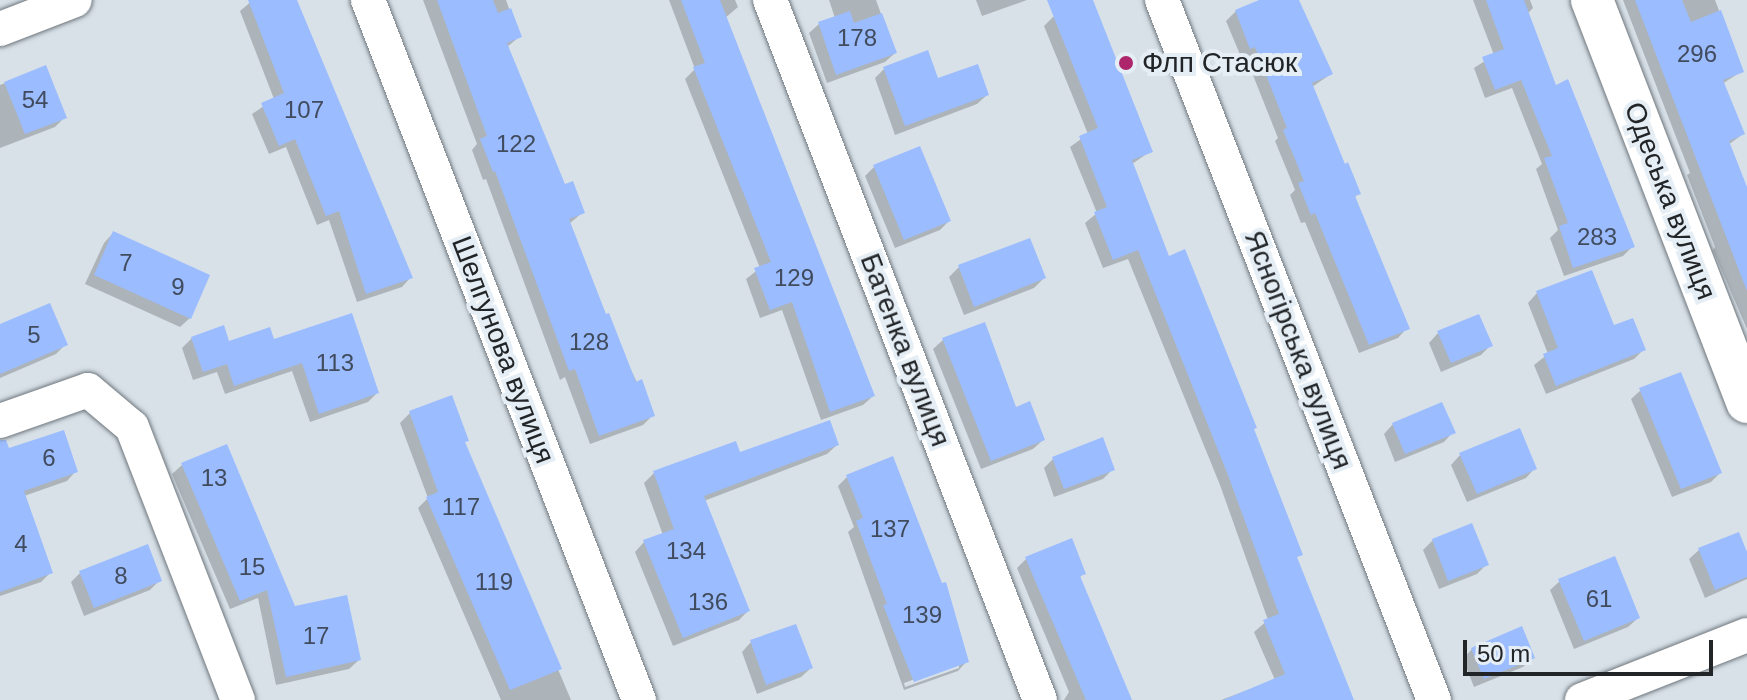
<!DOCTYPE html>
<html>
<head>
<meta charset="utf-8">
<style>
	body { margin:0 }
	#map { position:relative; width:1747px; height:700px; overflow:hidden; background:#d8e1e8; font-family:Helvetica,sans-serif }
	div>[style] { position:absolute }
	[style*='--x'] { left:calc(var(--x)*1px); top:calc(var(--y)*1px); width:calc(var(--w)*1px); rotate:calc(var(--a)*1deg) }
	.shadow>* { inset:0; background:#0003 }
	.building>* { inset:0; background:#9bbcff }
	.roads { filter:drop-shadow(0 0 2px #6f777d) drop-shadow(0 0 2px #6f777d) }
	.minor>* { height:34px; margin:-17px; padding:0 17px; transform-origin:17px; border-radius:17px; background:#fff }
	.tertiary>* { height:42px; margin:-21px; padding:0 21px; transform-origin:21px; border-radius:21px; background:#fff }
	.dots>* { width:22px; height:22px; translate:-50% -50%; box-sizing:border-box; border:4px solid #e5eef5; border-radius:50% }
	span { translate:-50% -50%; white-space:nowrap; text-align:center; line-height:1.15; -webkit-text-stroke:8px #e5eef5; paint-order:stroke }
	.number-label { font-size:24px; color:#404b5e }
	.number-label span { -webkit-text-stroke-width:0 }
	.poi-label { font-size:28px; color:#222528 }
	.left { translate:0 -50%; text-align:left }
	.street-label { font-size:28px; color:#222528 }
	.scale { position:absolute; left:1463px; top:640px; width:250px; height:36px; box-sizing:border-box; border:4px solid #222528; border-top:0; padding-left:10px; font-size:24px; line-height:28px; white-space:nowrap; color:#222528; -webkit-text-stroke:6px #e5eef5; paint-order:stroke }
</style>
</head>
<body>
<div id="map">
	<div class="shadow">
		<div style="clip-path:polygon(253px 0,296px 0,411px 277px,402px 287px,357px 302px,329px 220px,317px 225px,286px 147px,269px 154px,252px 114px,274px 99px,240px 11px)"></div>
		<div style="clip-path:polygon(423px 0,506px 0,519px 37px,507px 47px,564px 186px,583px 212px,569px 224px,605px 317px,653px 415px,643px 425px,590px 444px,565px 377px,560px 380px,486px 179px,483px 180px,472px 150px,477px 144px)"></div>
		<div style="clip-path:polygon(669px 0,735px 0,738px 7px,725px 18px,873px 396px,863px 405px,821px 420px,782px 310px,760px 318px,746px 279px,760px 268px,685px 79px,695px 69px)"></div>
		<div style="clip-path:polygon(829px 0,876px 0,895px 53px,885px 62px,827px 83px,809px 33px,819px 24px,835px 18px)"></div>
		<div style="clip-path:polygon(976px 0,1027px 0,982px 16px)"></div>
		<div style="clip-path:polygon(1264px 0,1297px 0,1331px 74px,1312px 87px,1344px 166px,1359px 193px,1354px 198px,1407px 328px,1398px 338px,1359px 353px,1305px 222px,1301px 223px,1290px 195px,1295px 190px,1275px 141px,1278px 138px,1245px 55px,1241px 57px,1226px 21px,1236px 11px)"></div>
		<div style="clip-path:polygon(1473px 0,1530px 0,1533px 8px,1527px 14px,1554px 87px,1633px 246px,1623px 256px,1564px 276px,1550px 238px,1558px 230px,1536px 169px,1542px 164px,1512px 88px,1485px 98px,1474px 68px,1494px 55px)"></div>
		<div style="clip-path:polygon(1623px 0,1715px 0,1742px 71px,1722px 84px,1743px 134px,1728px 145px,1747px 190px,1747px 329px,1713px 250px,1715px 247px,1687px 175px,1690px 173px)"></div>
		<div style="clip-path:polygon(1092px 2px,1151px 151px,1132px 164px,1168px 258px,1252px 430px,1301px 554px,1295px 559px,1351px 700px,1221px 700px,1275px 680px,1254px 632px,1268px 620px,1220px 485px,1128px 259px,1103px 268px,1085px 223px,1097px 213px,1070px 147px,1088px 134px,1044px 26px,1053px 17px)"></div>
		<div style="clip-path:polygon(45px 68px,64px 118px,55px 127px,0 148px,0 85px)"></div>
		<div style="clip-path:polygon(884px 69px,987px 95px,977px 104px,895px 135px,875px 78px)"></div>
		<div style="clip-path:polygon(874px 167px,949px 221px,940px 230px,895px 248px,865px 176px)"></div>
		<div style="clip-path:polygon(113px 233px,190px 318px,180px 327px,85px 284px,104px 243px)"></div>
		<div style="clip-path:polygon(1029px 240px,1044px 278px,1034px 288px,964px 315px,949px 277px,959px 267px)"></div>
		<div style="clip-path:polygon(1537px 293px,1613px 328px,1643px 350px,1634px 359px,1546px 394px,1534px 365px,1548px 354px,1528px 303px)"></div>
		<div style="clip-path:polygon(0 326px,66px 344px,56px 354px,0 378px)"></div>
		<div style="clip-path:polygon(1438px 333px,1490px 346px,1481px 355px,1441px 372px,1429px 343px)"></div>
		<div style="clip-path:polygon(192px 338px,228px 343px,273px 342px,377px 393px,368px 402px,310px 422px,292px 371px,225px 394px,217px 372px,193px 380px,182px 348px)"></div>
		<div style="clip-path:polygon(943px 340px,1043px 440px,1033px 449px,981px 469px,933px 349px)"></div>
		<div style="clip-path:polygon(1641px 390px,1720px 473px,1711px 482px,1672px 497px,1631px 399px)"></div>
		<div style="clip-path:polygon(410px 413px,467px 440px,463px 444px,571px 700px,501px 700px,418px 508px,428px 498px,400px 423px)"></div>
		<div style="clip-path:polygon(1393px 424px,1453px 432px,1444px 442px,1395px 462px,1384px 434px)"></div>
		<div style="clip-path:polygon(837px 445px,827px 454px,704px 501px,748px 611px,739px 620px,673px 646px,635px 552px,644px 542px,663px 535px,644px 483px,654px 473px,739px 455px)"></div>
		<div style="clip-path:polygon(226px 446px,294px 608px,359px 660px,349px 669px,276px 685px,258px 598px,230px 609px,172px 474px,182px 465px)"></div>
		<div style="clip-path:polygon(0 449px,76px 471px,67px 481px,24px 496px,50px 573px,41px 582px,0 596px)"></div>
		<div style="clip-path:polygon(1460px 455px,1535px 468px,1526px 478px,1467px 502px,1451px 465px)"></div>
		<div style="clip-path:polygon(1053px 459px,1113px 469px,1103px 479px,1054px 497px,1044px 468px)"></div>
		<div style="clip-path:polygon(evenodd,847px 477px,967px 661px,958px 671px,904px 690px,848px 532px,854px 527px,838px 486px,847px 477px,959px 663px,959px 668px,905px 687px,904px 683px,959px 663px)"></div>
		<div style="clip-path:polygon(1433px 540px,1487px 564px,1477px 574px,1439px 589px,1423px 550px)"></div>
		<div style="clip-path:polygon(1699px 550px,1747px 558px,1747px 579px,1705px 598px,1689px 559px)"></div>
		<div style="clip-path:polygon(1026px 559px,1084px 573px,1079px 578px,1129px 700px,1064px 700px,1069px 692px,1017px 568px)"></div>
		<div style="clip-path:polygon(80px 573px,160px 580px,150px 590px,84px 616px,71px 582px)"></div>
		<div style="clip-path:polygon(1560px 581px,1638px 618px,1628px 627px,1574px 649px,1550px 590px)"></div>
		<div style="clip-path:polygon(751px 642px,811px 668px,801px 677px,757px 694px,742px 652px)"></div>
		<div style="clip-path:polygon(1472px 649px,1532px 658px,1523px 667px,1474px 687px,1463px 659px)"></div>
	</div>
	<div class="building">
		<div style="clip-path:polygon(248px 0,297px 0,413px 278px,366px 294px,339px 211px,326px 216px,295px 139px,279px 146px,261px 103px,284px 93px)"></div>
		<div style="clip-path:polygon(437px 0,493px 0,498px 13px,511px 8px,522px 37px,507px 43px,565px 184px,573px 181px,585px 213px,569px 219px,606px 314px,609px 313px,636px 382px,642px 379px,655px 416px,599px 436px,575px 369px,569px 371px,495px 171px,493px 172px,480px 139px,487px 136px)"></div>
		<div style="clip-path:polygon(681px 0,720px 0,875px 396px,830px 412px,792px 302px,770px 310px,754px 268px,771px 262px,693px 67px,705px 63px)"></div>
		<div style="clip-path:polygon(1047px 0,1093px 0,1153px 152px,1132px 160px,1169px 256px,1185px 249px,1257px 428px,1254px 429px,1303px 555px,1297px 557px,1354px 700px,1223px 700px,1285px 674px,1263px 620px,1279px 614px,1228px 475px,1138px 250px,1113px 260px,1094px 212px,1107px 207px,1079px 136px,1098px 128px)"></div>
		<div style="clip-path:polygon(1259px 0,1299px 0,1333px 74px,1312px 83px,1345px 164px,1348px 162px,1361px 194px,1355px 196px,1410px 329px,1369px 345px,1315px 213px,1311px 215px,1298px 183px,1304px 181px,1283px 130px,1287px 128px,1255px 47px,1250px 49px,1235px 10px)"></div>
		<div style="clip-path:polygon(1486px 0,1524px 0,1556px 85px,1568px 79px,1635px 247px,1573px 268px,1559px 226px,1568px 223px,1544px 158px,1552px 156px,1521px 80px,1495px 90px,1482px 57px,1504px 49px)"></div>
		<div style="clip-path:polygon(1635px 0,1682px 0,1691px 22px,1721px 10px,1744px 72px,1723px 80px,1745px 134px,1729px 141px,1747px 187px,1747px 291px)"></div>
		<div style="clip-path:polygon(850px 11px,854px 23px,882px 13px,897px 53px,836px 75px,818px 22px)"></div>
		<div style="clip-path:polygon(928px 50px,938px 78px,978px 64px,989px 95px,905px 126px,883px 67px)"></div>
		<div style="clip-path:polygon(46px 65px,67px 118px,25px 134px,4px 82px)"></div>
		<div style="clip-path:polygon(920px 146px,951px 221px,904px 240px,873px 165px)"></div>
		<div style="clip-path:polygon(113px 231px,210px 275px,191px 319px,94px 275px)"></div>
		<div style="clip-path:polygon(1030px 238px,1046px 278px,974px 307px,958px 265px)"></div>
		<div style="clip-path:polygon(1592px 270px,1614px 325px,1633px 318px,1646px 350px,1556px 386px,1543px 354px,1558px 348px,1536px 291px)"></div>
		<div style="clip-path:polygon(50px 303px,68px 345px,0 374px,0 324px)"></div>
		<div style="clip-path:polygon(352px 313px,379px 393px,319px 414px,302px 363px,234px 386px,227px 364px,203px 372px,191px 337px,224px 325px,229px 341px,270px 327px,274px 339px)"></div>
		<div style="clip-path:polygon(1479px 314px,1493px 346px,1451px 363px,1437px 331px)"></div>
		<div style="clip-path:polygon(985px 322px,1016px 407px,1030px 401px,1045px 440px,991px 461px,942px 338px)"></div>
		<div style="clip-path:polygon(1681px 372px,1722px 473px,1681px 489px,1639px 388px)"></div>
		<div style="clip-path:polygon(452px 395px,469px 441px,465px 442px,562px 669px,510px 690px,426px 497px,438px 492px,409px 411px)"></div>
		<div style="clip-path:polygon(1442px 402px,1456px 433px,1405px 454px,1392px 423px)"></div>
		<div style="clip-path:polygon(830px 420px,839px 445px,704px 496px,750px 611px,683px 638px,643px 540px,674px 529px,653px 471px,736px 441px,740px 452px)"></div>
		<div style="clip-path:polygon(1520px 428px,1537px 469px,1477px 494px,1459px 453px)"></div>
		<div style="clip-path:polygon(64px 430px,78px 472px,24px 491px,53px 573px,0 592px,0 440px,6px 440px,9px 448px)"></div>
		<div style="clip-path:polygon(1103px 437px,1115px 470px,1064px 489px,1052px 457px)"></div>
		<div style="clip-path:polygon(227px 444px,295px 606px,347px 595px,361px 660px,286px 677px,267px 590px,240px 601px,181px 463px)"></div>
		<div style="clip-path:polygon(893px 456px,942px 583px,946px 582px,969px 662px,914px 682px,883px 605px,887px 604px,856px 521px,863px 518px,846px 475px)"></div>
		<div style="clip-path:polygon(1472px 523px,1489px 565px,1448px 581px,1432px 539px)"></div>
		<div style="clip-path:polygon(1739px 532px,1747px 552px,1747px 577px,1715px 590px,1698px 548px)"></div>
		<div style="clip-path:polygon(1072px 538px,1086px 574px,1080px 576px,1132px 700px,1086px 700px,1025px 557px)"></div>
		<div style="clip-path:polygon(148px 544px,162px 581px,94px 608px,79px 571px)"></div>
		<div style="clip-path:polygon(1615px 556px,1640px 618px,1584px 641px,1558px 579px)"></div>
		<div style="clip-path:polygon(796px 624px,813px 668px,766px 685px,750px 640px)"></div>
		<div style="clip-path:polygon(1522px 626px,1535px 658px,1484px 679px,1471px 648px)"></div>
	</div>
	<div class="roads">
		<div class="minor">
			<div style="--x:368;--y:0;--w:751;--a:68.84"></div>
			<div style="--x:770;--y:0;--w:750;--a:68.91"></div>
			<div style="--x:1162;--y:0;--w:751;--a:68.77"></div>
			<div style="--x:0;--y:29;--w:80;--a:-21.1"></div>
			<div style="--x:0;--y:421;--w:93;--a:-19.4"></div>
			<div style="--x:88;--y:390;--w:57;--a:40.1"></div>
			<div style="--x:132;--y:427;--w:293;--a:68.8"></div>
			<div style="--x:1582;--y:700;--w:177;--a:-21.5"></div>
		</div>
		<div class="tertiary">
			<div style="--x:1592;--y:0;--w:431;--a:68.9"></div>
		</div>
	</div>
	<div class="dots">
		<div style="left:1126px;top:63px;background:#ad266b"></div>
	</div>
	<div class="number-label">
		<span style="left:857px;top:38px">178</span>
		<span style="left:1697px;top:54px">296</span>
		<span style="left:35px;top:100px">54</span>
		<span style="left:304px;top:110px">107</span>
		<span style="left:516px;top:144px">122</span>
		<span style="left:1597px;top:237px">283</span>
		<span style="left:126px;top:263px">7</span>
		<span style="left:794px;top:278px">129</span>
		<span style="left:178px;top:287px">9</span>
		<span style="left:34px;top:335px">5</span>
		<span style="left:589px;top:342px">128</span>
		<span style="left:335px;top:363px">113</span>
		<span style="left:49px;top:458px">6</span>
		<span style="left:214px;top:478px">13</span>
		<span style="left:461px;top:507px">117</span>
		<span style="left:890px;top:529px">137</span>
		<span style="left:21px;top:544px">4</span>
		<span style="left:686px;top:551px">134</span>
		<span style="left:252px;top:567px">15</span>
		<span style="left:121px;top:576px">8</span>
		<span style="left:494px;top:582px">119</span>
		<span style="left:1599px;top:599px">61</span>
		<span style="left:708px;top:602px">136</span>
		<span style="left:922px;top:615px">139</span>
		<span style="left:316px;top:636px">17</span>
	</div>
	<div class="poi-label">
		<span class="left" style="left:1142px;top:63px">Флп Стасюк</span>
	</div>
	<div class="street-label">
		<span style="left:1670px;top:201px;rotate:69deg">Одеська вулиця</span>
		<span style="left:503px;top:350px;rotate:69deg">Шелгунова вулиця</span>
		<span style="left:905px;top:350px;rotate:69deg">Батенка вулиця</span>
		<span style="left:1298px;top:350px;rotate:69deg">Ясногірська вулиця</span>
	</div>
	<div class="scale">50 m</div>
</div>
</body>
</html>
